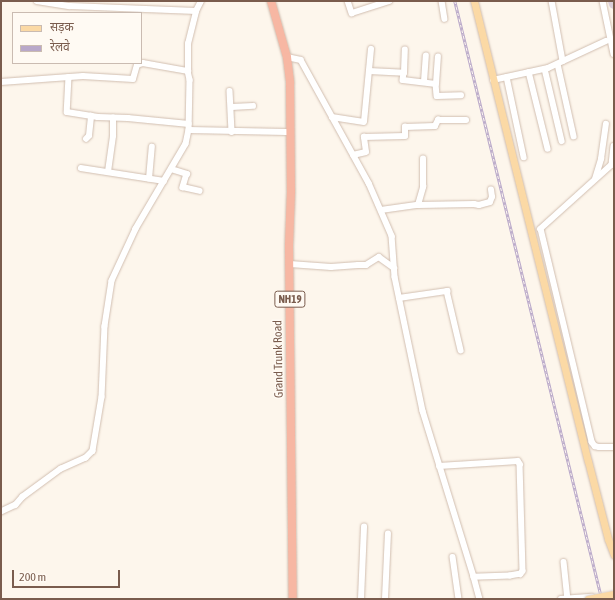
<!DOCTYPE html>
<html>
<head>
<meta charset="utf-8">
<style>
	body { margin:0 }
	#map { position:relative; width:615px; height:600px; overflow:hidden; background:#fdf6ec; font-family:"Asap Condensed","Noto Sans Devanagari",sans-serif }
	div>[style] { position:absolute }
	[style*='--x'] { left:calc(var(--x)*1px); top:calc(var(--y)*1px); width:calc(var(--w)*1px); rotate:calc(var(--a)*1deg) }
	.taxiway>* { height:10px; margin:-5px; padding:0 5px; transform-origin:5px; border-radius:5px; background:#dbcfda }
	.roads { filter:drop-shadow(0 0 1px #d1beb0) drop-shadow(0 0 1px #d1beb0) }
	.minor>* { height:5.5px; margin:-2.75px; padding:0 2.75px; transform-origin:2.75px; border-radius:2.75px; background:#fff }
	.major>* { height:7px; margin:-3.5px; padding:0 3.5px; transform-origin:3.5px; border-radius:3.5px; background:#fbd9a5 }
	.highway>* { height:8px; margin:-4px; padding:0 4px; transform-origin:4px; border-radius:4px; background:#f7b7a3 }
	.rail>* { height:2.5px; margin-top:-1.25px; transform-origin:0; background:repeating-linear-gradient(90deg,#fffaf3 0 3px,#b9a8c9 0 6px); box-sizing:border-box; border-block:1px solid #b9a8c9 }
	.bridges { filter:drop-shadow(0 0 1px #dad1cd) drop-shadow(0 0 1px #dad1cd) }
	.major-bridge>* { height:7px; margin:-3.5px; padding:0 3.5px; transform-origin:3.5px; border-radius:3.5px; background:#fbd9a5 }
	span { translate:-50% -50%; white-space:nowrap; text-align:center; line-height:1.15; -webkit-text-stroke:3px #fffaf3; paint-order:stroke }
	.shield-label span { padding:1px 3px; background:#fffaf3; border:1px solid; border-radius:3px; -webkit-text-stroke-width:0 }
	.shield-label { font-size:11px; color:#7a5c4d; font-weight:700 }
	.street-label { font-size:12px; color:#7a5c4d }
	.frame { position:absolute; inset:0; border:2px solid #7a5c4d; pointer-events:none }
	.legend { position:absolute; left:12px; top:12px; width:130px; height:52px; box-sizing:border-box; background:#fffaf3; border:1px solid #cabbb1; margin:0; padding:5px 7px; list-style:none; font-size:12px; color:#7a5c4d }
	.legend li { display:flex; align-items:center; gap:8px; height:20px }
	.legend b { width:20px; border:1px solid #cabbb1 }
	.scale { position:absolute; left:12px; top:570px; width:108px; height:18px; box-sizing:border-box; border:2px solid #7a5c4d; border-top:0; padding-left:5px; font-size:12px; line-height:14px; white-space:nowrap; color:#7a5c4d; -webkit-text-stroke:3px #fffaf3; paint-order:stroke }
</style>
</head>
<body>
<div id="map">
	<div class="taxiway">
		<div style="--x:613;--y:1;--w:3;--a:72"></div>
	</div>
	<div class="roads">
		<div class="minor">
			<div style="--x:37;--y:1;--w:33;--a:9"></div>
			<div style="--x:70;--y:6;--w:126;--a:2.3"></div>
			<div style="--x:348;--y:1;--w:13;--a:72"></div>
			<div style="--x:352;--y:13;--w:39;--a:-18"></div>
			<div style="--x:442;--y:1;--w:18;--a:81"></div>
			<div style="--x:552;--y:1;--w:61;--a:79.6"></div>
			<div style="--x:603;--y:1;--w:54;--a:78.3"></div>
			<div style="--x:287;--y:57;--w:14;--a:12"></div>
			<div style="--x:301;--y:60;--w:141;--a:61.1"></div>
			<div style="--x:369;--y:183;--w:58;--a:66.5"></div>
			<div style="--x:392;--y:236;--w:41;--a:85.8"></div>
			<div style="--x:395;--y:277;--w:137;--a:78.2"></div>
			<div style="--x:423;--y:411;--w:174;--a:72.9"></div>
			<div style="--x:558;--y:64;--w:74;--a:77.5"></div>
			<div style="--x:545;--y:69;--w:74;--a:76.7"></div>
			<div style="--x:188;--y:71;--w:27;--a:-90"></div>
			<div style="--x:188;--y:44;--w:34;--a:-76"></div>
			<div style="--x:196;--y:11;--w:11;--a:-63"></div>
			<div style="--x:369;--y:71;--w:35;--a:3"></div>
			<div style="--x:404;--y:73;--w:23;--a:-88"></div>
			<div style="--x:529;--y:72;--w:79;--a:76.1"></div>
			<div style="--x:404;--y:73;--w:7;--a:98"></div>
			<div style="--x:403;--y:80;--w:33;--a:7"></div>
			<div style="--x:436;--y:84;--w:27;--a:-86"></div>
			<div style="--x:69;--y:77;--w:35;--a:93"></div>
			<div style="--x:67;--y:112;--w:31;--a:9"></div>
			<div style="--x:98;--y:117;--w:30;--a:2"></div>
			<div style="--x:128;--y:118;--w:61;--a:5.6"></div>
			<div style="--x:507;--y:77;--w:82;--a:78"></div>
			<div style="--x:493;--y:80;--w:56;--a:-12.3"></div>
			<div style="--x:548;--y:68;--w:64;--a:-25"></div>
			<div style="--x:1;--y:82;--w:82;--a:-4.2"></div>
			<div style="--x:83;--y:76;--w:50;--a:3.4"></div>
			<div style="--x:133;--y:79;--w:15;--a:-74"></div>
			<div style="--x:137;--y:65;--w:6;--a:-18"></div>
			<div style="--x:143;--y:63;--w:46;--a:10.1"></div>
			<div style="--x:188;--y:71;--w:9;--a:77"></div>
			<div style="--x:190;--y:80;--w:50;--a:91.1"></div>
			<div style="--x:189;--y:130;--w:14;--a:102"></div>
			<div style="--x:186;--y:144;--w:99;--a:120.5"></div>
			<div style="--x:136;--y:229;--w:57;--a:114.8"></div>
			<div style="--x:112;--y:281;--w:46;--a:98.8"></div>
			<div style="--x:105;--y:326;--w:71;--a:92.4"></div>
			<div style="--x:102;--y:397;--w:55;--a:99.5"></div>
			<div style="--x:93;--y:451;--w:10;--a:135"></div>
			<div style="--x:86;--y:458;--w:27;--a:156"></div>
			<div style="--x:61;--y:469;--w:47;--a:143.6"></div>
			<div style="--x:23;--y:497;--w:11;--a:131"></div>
			<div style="--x:16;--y:505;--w:17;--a:155"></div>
			<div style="--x:424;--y:82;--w:26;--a:-86"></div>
			<div style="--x:436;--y:84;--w:12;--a:85"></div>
			<div style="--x:437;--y:96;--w:24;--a:-2"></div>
			<div style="--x:230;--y:91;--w:41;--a:87.2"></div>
			<div style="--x:232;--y:107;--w:21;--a:-3"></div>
			<div style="--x:332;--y:117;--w:32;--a:9"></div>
			<div style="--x:364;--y:122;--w:73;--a:-84.5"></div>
			<div style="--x:189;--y:130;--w:97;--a:1.2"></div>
			<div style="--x:86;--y:139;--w:4;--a:-45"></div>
			<div style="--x:89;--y:136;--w:20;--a:-84"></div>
			<div style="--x:614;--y:146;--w:19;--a:96"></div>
			<div style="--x:612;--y:165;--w:96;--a:138"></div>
			<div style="--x:541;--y:229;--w:219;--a:76.5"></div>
			<div style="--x:592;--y:442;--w:5;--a:53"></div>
			<div style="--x:595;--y:446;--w:4;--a:14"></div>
			<div style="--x:599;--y:447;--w:15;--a:0"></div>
			<div style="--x:353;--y:155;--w:13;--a:-13"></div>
			<div style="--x:366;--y:152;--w:15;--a:-98"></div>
			<div style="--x:364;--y:137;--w:41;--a:-1.4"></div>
			<div style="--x:405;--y:136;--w:9;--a:-90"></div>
			<div style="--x:405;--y:127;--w:30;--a:-2"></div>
			<div style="--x:435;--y:126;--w:7;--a:-63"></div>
			<div style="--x:438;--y:120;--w:28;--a:0"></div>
			<div style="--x:81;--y:168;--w:84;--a:8.9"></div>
			<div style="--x:171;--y:169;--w:17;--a:17"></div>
			<div style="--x:187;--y:174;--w:14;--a:107"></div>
			<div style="--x:183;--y:187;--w:17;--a:13"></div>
			<div style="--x:108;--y:172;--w:36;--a:-82"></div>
			<div style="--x:113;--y:136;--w:18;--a:-90"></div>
			<div style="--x:149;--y:179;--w:32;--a:-85"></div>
			<div style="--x:595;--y:179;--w:21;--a:-73"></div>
			<div style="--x:601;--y:159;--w:35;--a:-82"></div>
			<div style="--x:418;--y:205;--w:56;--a:-1"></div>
			<div style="--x:474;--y:204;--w:5;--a:11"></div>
			<div style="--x:479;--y:205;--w:11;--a:-15"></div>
			<div style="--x:490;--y:202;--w:5;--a:-68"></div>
			<div style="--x:492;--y:197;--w:7;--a:-98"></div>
			<div style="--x:381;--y:210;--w:37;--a:-8"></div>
			<div style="--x:418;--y:205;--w:19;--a:-74"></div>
			<div style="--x:423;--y:187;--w:28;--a:-90"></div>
			<div style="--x:290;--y:264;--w:41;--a:4.2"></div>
			<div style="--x:331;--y:267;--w:27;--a:-4"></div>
			<div style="--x:358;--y:265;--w:8;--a:0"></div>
			<div style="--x:366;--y:265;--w:15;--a:-32"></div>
			<div style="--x:379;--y:257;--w:19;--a:36"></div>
			<div style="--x:399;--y:298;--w:49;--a:-8.3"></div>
			<div style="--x:447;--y:291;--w:61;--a:76.7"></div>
			<div style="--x:439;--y:466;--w:79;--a:-3.6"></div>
			<div style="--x:518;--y:461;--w:4;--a:56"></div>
			<div style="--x:520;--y:464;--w:107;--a:88.4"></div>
			<div style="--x:523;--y:571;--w:4;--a:124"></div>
			<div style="--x:521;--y:574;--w:11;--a:170"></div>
			<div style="--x:510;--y:576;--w:36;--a:178"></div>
			<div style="--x:474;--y:577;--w:23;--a:75"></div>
			<div style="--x:453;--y:557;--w:42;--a:81.9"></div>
			<div style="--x:564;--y:562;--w:37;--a:84"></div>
			<div style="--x:361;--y:599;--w:72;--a:-87.6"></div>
			<div style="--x:385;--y:599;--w:65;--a:-87.4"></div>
			<div style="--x:561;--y:599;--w:31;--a:-4"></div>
		</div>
		<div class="major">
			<div style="--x:474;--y:1;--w:474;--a:76.1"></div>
			<div style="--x:588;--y:461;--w:81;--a:75.6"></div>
			<div style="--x:608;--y:539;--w:17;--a:69"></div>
		</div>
		<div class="highway">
			<div style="--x:271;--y:1;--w:58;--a:74.1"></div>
			<div style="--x:287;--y:57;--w:26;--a:83"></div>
			<div style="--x:290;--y:83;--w:108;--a:89.5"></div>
			<div style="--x:291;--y:191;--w:55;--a:92.1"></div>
			<div style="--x:289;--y:246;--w:353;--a:89.4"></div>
		</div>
	</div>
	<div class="rail">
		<div style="--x:455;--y:1;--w:616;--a:76.19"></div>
	</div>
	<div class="bridges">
		<div class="major-bridge">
			<div style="--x:588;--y:599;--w:26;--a:-11"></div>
		</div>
	</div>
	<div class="shield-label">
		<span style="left:290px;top:299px">NH19</span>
	</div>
	<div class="street-label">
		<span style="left:279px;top:359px;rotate:-91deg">Grand Trunk Road</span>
	</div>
	<div class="frame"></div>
	<ul class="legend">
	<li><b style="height:5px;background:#fbd9a5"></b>सड़क</li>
	<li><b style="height:5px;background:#b9a8c9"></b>रेलवे</li>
	</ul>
	<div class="scale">200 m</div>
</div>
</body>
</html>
